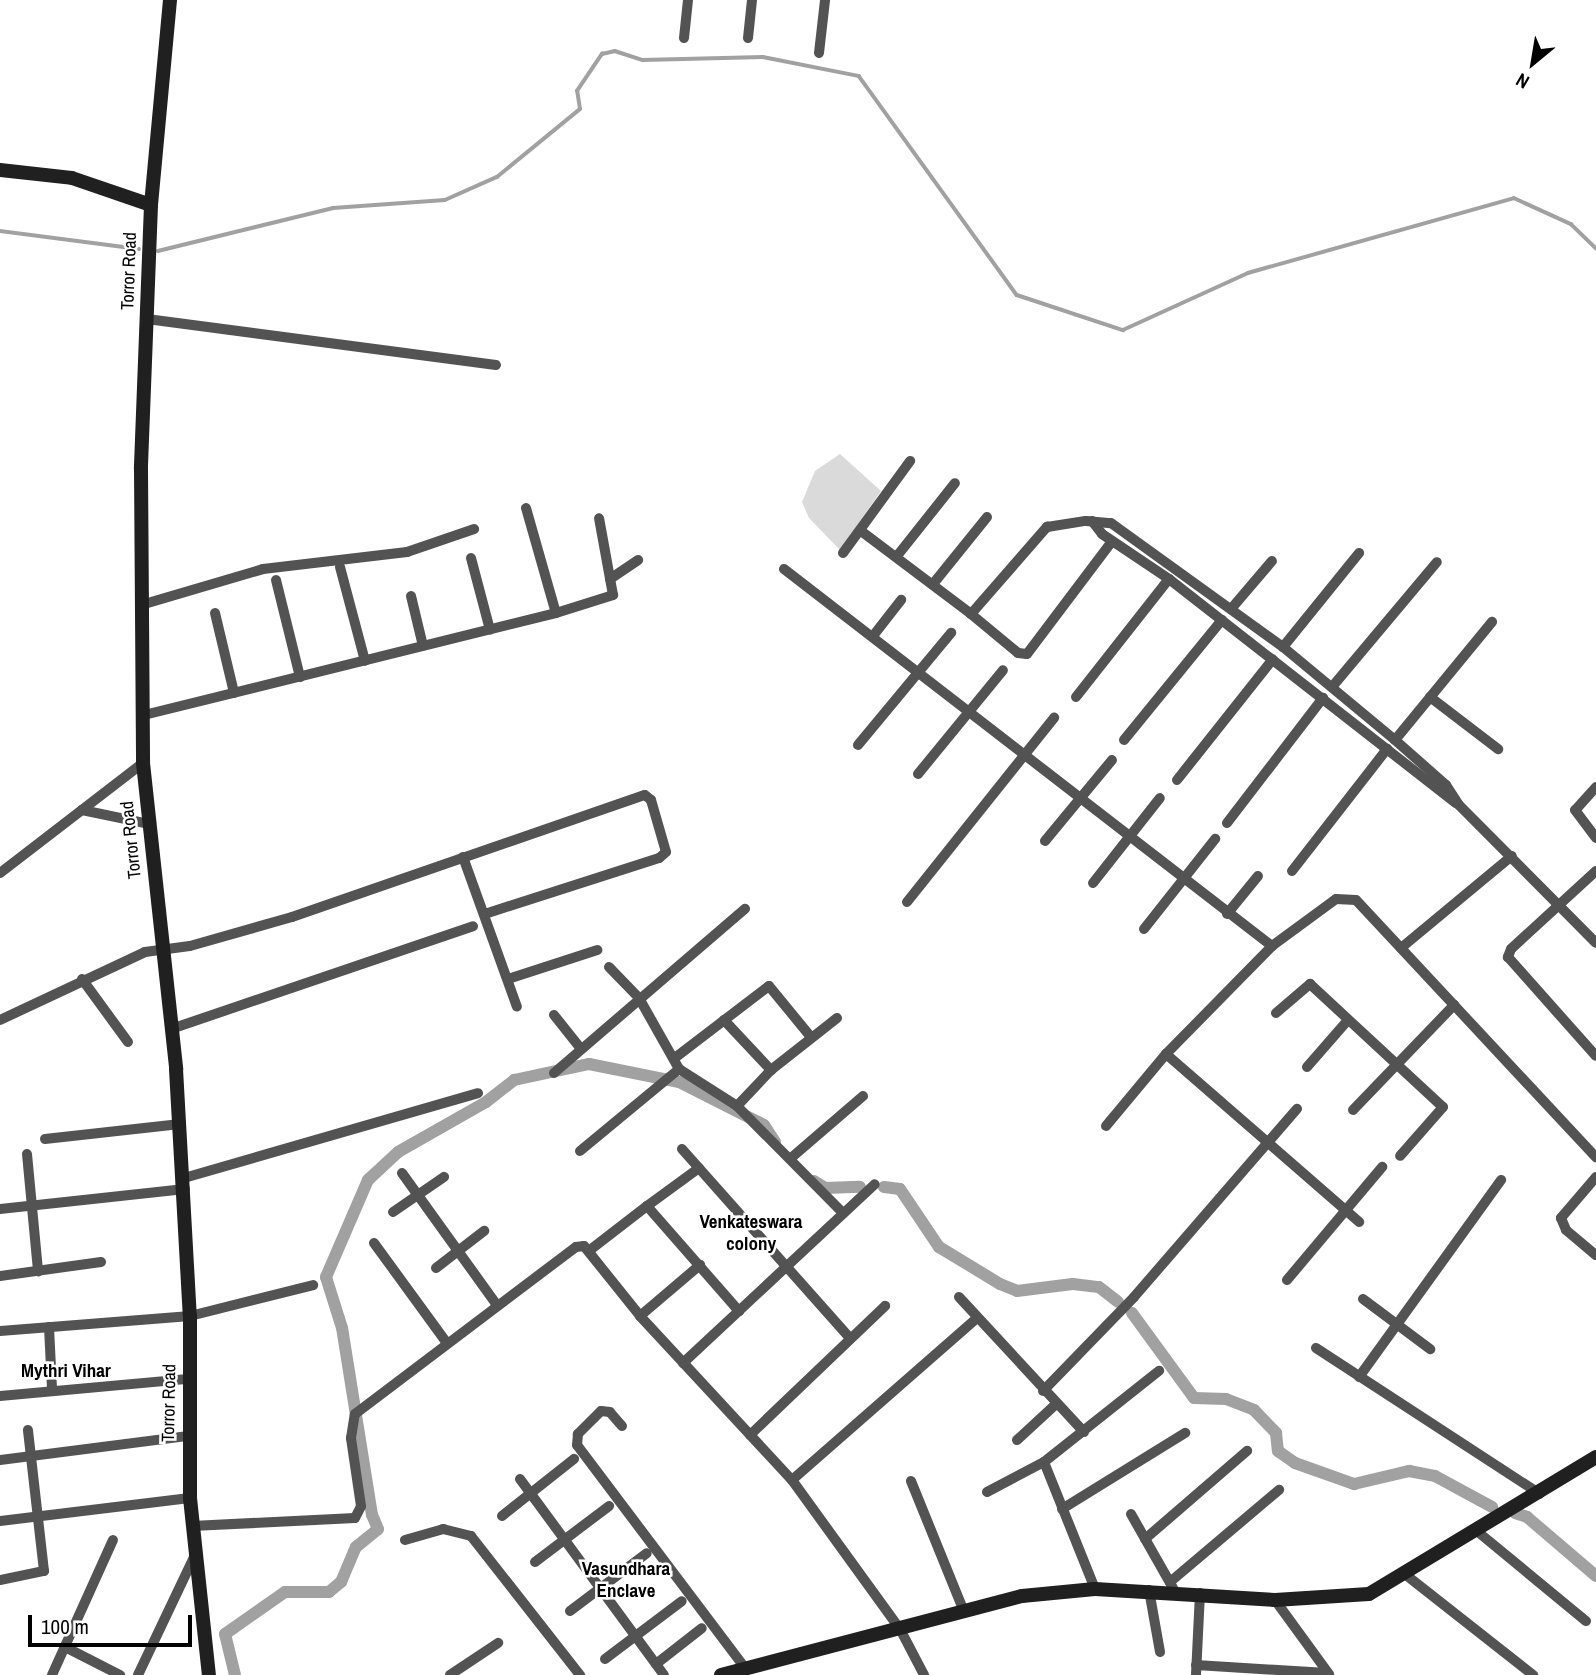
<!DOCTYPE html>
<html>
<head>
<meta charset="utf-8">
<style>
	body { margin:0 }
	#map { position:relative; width:1596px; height:1675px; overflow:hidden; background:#fff; font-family:"Archivo Narrow",sans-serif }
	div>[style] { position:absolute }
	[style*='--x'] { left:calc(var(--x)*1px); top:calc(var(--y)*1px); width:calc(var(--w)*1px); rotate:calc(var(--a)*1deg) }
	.green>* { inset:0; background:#dadada }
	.stream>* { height:3.5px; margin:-1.75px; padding:0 1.75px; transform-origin:1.75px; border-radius:1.75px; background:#a1a1a1 }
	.canal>* { height:12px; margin:-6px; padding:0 6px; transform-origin:6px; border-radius:6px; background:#a1a1a1 }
	.street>* { height:10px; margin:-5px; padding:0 5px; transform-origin:5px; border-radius:5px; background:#535353 }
	.secondary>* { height:14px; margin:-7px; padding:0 7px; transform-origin:7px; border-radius:7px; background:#202020 }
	span { translate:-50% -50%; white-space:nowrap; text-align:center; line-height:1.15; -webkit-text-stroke:5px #fff; paint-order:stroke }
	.street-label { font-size:18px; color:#000 }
	.neighbourhood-label { font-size:19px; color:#000; font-weight:700 }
	.north { position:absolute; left:1498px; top:28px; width:70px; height:70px; -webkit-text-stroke:5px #fff; paint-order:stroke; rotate:210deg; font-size:19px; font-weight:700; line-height:28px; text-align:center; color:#000 }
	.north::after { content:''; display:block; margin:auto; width:24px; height:32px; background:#000; clip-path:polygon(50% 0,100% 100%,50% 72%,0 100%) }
	.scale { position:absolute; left:28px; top:1615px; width:164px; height:32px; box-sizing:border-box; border:4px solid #000; border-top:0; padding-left:9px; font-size:21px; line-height:24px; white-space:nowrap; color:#000; -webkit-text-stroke:5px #fff; paint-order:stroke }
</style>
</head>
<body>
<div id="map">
	<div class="green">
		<div style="clip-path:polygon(840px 454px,881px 491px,840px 550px,809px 518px,802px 502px,815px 471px)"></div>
	</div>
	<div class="stream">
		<div style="--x:0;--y:231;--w:140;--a:7.4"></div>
		<div style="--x:158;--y:251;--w:180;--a:-13.8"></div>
		<div style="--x:333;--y:208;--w:112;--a:-4.1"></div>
		<div style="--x:445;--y:200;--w:57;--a:-23.9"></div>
		<div style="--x:497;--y:177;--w:107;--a:-39.3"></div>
		<div style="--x:580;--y:109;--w:18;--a:-99"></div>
		<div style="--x:577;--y:91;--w:45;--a:-56"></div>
		<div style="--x:602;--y:54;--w:13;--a:-13"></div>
		<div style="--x:615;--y:51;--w:29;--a:18"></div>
		<div style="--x:643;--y:60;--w:120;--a:-1.4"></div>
		<div style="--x:763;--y:57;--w:98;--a:11.2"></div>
		<div style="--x:859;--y:76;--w:270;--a:54.2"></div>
		<div style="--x:1017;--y:295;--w:112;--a:18.3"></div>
		<div style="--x:1123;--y:330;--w:137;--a:-24.5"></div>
		<div style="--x:1248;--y:273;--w:276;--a:-15.7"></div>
		<div style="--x:1514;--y:198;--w:63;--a:24.5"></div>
		<div style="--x:1571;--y:224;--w:35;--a:44"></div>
	</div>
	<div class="canal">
		<div style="--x:814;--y:1181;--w:13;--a:32"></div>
		<div style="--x:825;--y:1188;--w:35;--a:-2"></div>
		<div style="--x:884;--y:1187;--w:16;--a:7"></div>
		<div style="--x:900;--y:1189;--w:70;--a:56.1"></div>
		<div style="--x:939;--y:1247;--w:71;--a:31.2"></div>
		<div style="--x:1000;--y:1284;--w:18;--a:22"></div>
		<div style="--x:1017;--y:1291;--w:56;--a:-7.1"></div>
		<div style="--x:1073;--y:1284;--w:26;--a:7"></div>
		<div style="--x:1099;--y:1287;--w:24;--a:38"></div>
		<div style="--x:1132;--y:1313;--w:105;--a:53.9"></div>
		<div style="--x:1194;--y:1398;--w:32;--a:2"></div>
		<div style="--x:1226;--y:1399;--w:30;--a:21"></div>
		<div style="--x:1254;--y:1410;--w:32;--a:46"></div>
		<div style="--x:1276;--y:1433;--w:18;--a:84"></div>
		<div style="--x:1278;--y:1451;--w:21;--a:35"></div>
		<div style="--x:1295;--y:1463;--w:63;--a:19.6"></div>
		<div style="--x:1354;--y:1484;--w:57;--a:-13.3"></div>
		<div style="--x:1409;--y:1471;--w:26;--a:11"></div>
		<div style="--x:1435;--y:1476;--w:65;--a:28.5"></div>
		<div style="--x:1515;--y:1513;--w:13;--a:18"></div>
		<div style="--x:1527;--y:1517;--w:91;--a:40.5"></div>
		<div style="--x:235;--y:1675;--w:42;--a:-103.7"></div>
		<div style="--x:225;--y:1634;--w:73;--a:-35"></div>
		<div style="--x:285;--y:1592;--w:44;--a:0"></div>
		<div style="--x:329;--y:1592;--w:16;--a:-40"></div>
		<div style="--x:341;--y:1582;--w:38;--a:-67"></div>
		<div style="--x:356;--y:1547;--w:28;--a:-39"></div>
		<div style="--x:378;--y:1529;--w:15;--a:-113"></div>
		<div style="--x:372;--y:1515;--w:189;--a:-99.1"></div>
		<div style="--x:342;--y:1328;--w:53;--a:-107.4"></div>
		<div style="--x:326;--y:1277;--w:106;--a:-66.6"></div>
		<div style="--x:368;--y:1180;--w:41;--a:-43"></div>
		<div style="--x:398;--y:1152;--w:101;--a:-29.6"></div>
		<div style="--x:486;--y:1102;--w:36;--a:-38"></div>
		<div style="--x:514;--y:1080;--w:77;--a:-12"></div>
		<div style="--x:589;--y:1064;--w:92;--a:11.3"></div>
		<div style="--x:679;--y:1082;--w:95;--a:26.8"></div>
		<div style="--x:764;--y:1125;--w:20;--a:57"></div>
	</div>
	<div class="street">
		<div style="--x:684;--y:38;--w:38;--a:-84"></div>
		<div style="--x:748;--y:38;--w:38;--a:-84"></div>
		<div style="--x:819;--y:53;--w:53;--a:-83.5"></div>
		<div style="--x:147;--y:319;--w:352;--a:7.5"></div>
		<div style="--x:526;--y:508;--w:109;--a:74.1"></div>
		<div style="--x:1092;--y:521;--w:16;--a:52"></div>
		<div style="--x:1102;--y:534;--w:81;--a:33.9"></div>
		<div style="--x:1169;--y:579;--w:364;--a:38"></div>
		<div style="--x:861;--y:531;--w:138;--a:37"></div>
		<div style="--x:971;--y:614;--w:116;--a:-48.9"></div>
		<div style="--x:1047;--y:527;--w:39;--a:-9"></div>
		<div style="--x:1086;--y:521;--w:25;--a:5"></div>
		<div style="--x:1111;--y:523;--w:212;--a:35.8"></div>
		<div style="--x:1283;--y:647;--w:146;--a:39.7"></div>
		<div style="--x:1395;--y:740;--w:68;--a:41.4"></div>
		<div style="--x:1446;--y:785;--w:24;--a:57"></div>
		<div style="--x:1459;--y:805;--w:194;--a:45.2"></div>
		<div style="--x:843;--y:553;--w:114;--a:-53.9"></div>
		<div style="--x:897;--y:556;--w:93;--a:-51.5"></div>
		<div style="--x:471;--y:558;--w:74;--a:75.2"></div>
		<div style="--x:340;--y:567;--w:97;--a:75.1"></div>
		<div style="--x:784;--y:569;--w:617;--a:37.69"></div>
		<div style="--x:1272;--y:946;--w:79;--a:-36.3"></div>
		<div style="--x:1336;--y:899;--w:20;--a:3"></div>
		<div style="--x:1356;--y:900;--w:352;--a:47"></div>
		<div style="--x:610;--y:579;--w:34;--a:-34"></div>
		<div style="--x:276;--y:580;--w:100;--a:76.1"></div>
		<div style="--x:933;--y:584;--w:86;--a:-51.1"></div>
		<div style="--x:411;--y:596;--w:51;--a:76.5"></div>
		<div style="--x:141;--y:605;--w:127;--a:-16.4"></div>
		<div style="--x:263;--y:569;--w:145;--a:-6.7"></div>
		<div style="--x:407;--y:552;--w:71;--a:-18.9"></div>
		<div style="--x:1231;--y:609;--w:63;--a:-49.5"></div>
		<div style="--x:215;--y:613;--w:82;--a:76.6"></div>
		<div style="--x:971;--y:614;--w:61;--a:39.7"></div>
		<div style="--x:1018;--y:653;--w:9;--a:6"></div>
		<div style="--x:1027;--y:654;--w:141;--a:-53"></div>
		<div style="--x:873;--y:636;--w:46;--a:-52.1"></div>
		<div style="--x:1283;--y:647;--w:121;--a:-51"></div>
		<div style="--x:1332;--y:687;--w:163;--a:-50"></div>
		<div style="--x:1076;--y:697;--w:150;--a:-51.8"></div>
		<div style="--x:1430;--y:697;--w:86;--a:37.4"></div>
		<div style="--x:144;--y:715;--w:424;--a:-13.9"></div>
		<div style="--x:556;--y:613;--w:60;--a:-17.5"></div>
		<div style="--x:613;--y:595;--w:78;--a:-100.3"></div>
		<div style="--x:1124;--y:740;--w:155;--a:-50.8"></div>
		<div style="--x:1395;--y:740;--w:153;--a:-50.6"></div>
		<div style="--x:858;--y:745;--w:146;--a:-50.3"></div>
		<div style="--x:918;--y:774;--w:134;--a:-50.7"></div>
		<div style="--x:1177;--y:780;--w:154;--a:-51.6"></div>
		<div style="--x:1596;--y:787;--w:31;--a:132"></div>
		<div style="--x:1575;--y:810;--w:35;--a:53"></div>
		<div style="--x:82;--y:810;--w:68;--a:11.8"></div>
		<div style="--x:1227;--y:823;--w:158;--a:-52.5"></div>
		<div style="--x:1045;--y:841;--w:105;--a:-50.4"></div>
		<div style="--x:463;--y:857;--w:159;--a:70.2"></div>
		<div style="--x:1292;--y:871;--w:155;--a:-52.1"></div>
		<div style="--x:1596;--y:871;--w:115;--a:137.5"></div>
		<div style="--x:1511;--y:949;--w:9;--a:111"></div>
		<div style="--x:1508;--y:957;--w:132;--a:48.4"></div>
		<div style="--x:0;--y:873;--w:180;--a:-37.6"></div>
		<div style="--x:1093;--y:883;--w:108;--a:-51.8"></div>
		<div style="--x:907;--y:902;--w:236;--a:-51.4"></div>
		<div style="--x:1227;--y:914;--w:49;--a:-50.8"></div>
		<div style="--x:1144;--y:929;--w:115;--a:-51.7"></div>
		<div style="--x:1401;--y:948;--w:144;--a:-39.7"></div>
		<div style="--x:609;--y:967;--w:43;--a:45.9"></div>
		<div style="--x:639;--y:998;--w:81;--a:60.6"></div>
		<div style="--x:679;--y:1069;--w:69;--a:32.5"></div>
		<div style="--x:737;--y:1106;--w:151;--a:45.3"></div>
		<div style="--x:82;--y:979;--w:78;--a:53.9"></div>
		<div style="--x:508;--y:979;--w:94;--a:-18"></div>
		<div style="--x:1276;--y:1013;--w:45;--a:-40.5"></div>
		<div style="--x:1310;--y:984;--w:181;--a:42.8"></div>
		<div style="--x:1443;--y:1107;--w:65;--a:131.3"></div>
		<div style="--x:554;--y:1015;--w:43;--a:51.5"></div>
		<div style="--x:0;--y:1020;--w:160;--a:-25.1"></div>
		<div style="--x:145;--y:952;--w:45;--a:-7.6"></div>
		<div style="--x:190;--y:946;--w:106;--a:-15.9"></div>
		<div style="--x:292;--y:917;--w:373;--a:-19.1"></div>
		<div style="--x:645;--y:795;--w:8;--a:40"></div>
		<div style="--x:651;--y:800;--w:54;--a:73.9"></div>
		<div style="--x:666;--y:852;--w:9;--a:139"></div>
		<div style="--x:659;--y:858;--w:183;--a:162.2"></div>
		<div style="--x:724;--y:1020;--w:69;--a:46.8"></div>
		<div style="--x:171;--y:1029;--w:319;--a:-18.8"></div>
		<div style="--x:1166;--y:1054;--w:256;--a:41"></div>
		<div style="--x:676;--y:1057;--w:117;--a:-37.4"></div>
		<div style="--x:769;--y:986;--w:65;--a:50.6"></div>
		<div style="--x:1307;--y:1067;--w:62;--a:-48.9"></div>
		<div style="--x:554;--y:1073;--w:252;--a:-40.7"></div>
		<div style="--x:737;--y:1106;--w:50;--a:-46.6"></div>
		<div style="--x:771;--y:1070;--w:84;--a:-38.2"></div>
		<div style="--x:1353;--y:1110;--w:146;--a:-46.1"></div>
		<div style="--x:1106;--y:1126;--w:94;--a:-50.2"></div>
		<div style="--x:1166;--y:1054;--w:151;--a:-45.5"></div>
		<div style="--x:45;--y:1139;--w:136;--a:-6.3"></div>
		<div style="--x:682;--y:1149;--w:253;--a:48.4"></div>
		<div style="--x:580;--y:1151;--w:129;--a:-39.6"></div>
		<div style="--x:27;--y:1154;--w:118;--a:84.6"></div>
		<div style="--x:791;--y:1158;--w:95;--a:-40.7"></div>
		<div style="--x:699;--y:1168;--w:64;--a:143.8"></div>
		<div style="--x:647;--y:1206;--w:140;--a:48.8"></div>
		<div style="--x:402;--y:1173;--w:163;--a:54.3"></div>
		<div style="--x:1596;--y:1177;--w:54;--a:130.5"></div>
		<div style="--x:1561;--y:1218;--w:13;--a:67"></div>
		<div style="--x:1566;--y:1230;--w:39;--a:40"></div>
		<div style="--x:184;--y:1178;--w:306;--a:-16.1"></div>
		<div style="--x:0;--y:1209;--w:186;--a:-6.2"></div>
		<div style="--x:393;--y:1212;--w:62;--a:-34.5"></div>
		<div style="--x:374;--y:1243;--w:124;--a:53.9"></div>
		<div style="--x:590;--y:1250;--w:72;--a:-37.7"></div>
		<div style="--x:436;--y:1268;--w:61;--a:-37.6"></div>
		<div style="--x:0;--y:1276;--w:102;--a:-7.9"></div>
		<div style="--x:1287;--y:1280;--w:148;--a:-49.9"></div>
		<div style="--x:959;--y:1297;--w:184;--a:47.2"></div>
		<div style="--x:1363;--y:1299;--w:84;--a:36.7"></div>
		<div style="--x:640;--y:1316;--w:79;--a:-40.4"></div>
		<div style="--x:49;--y:1327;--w:62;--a:87.2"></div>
		<div style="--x:0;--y:1331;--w:191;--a:-4.5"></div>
		<div style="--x:190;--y:1316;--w:127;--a:-14.1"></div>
		<div style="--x:1316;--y:1348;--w:267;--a:33.1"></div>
		<div style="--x:683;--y:1363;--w:262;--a:-43"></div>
		<div style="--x:1359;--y:1377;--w:243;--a:-54.2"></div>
		<div style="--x:1043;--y:1391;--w:131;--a:-45.9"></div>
		<div style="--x:1134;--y:1297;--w:249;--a:-49.1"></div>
		<div style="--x:0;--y:1396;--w:189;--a:-5.2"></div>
		<div style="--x:622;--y:1426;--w:18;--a:-131"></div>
		<div style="--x:610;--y:1412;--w:9;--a:-174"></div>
		<div style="--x:601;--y:1411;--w:33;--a:135"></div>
		<div style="--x:578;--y:1434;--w:11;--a:95"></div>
		<div style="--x:577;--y:1445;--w:278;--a:53"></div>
		<div style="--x:750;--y:1435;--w:187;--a:-43.7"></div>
		<div style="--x:1017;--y:1440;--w:52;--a:-42.6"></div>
		<div style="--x:0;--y:1460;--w:190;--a:-7.3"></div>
		<div style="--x:1044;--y:1462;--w:137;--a:68.1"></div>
		<div style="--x:520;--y:1479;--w:243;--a:53.7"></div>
		<div style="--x:792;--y:1480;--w:244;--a:-41.2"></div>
		<div style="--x:911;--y:1481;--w:138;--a:67.9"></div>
		<div style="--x:987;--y:1492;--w:64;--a:-27.8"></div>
		<div style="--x:1044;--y:1462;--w:147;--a:-38.4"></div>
		<div style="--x:1062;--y:1509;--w:145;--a:-31.7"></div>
		<div style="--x:1131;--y:1514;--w:85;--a:60.4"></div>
		<div style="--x:502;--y:1516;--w:92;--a:-38.4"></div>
		<div style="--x:0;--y:1521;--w:191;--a:-6.9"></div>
		<div style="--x:192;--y:1526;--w:163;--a:-2.8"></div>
		<div style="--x:355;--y:1518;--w:13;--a:-63"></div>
		<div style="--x:361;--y:1506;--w:69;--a:-98.4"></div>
		<div style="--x:351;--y:1438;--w:24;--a:-81"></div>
		<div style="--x:355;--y:1414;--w:277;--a:-37.1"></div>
		<div style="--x:576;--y:1247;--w:8;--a:-7"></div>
		<div style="--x:584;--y:1246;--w:90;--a:51.3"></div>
		<div style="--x:640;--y:1316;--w:224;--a:47.2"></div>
		<div style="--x:792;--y:1480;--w:184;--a:54.1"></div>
		<div style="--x:900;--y:1629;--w:52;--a:62.4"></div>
		<div style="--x:1478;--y:1532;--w:140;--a:39.5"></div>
		<div style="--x:1145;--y:1539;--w:135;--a:-40.8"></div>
		<div style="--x:405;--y:1540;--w:40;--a:-16"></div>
		<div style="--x:443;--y:1529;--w:29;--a:14"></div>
		<div style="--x:471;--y:1536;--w:177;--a:51.9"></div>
		<div style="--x:535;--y:1562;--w:93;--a:-37.1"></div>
		<div style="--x:1406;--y:1575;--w:162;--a:38.2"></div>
		<div style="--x:0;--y:1580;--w:45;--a:-11.6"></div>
		<div style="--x:44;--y:1571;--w:142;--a:-96.5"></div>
		<div style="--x:1170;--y:1582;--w:143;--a:-40.2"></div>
		<div style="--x:1149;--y:1590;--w:63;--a:79.9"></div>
		<div style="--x:1275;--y:1600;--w:92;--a:53.9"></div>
		<div style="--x:570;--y:1611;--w:96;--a:-37"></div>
		<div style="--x:65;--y:1647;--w:62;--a:27"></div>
		<div style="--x:605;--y:1659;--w:96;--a:-37"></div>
		<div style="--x:656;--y:1664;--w:58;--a:-38"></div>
		<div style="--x:1196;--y:1665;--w:131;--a:3.5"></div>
		<div style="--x:52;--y:1675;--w:148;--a:-65.7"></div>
		<div style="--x:138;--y:1675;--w:133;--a:-64.6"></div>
		<div style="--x:450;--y:1675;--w:58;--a:-33.7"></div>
		<div style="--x:1196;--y:1675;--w:82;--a:-87.2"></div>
	</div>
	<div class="secondary">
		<div style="--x:170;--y:0;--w:206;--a:95.3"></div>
		<div style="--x:151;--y:205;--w:264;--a:92.2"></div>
		<div style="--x:141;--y:469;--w:294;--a:89.6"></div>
		<div style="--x:143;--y:763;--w:308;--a:83.8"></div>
		<div style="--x:176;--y:1069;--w:247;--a:86.8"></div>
		<div style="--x:190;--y:1316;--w:182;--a:90"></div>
		<div style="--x:190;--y:1498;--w:178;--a:83.9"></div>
		<div style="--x:0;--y:170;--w:72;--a:6.3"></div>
		<div style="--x:72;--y:178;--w:83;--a:18.9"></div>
		<div style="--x:721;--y:1675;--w:311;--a:-14.7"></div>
		<div style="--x:1022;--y:1596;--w:73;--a:-5.5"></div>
		<div style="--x:1095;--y:1589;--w:180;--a:3.5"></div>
		<div style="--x:1275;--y:1600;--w:94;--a:-3.7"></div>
		<div style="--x:1369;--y:1594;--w:265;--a:-31.1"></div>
	</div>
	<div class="street-label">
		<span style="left:129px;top:271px;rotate:-88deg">Torror Road</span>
		<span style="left:131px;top:840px;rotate:-96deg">Torror Road</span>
		<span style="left:169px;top:1403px;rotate:-89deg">Torror Road</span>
	</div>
	<div class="neighbourhood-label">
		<span style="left:751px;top:1233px">Venkateswara<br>colony</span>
		<span style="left:66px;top:1371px">Mythri Vihar</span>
		<span style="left:626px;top:1580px">Vasundhara<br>Enclave</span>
	</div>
	<div class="north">N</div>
	<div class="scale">100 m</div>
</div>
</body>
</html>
